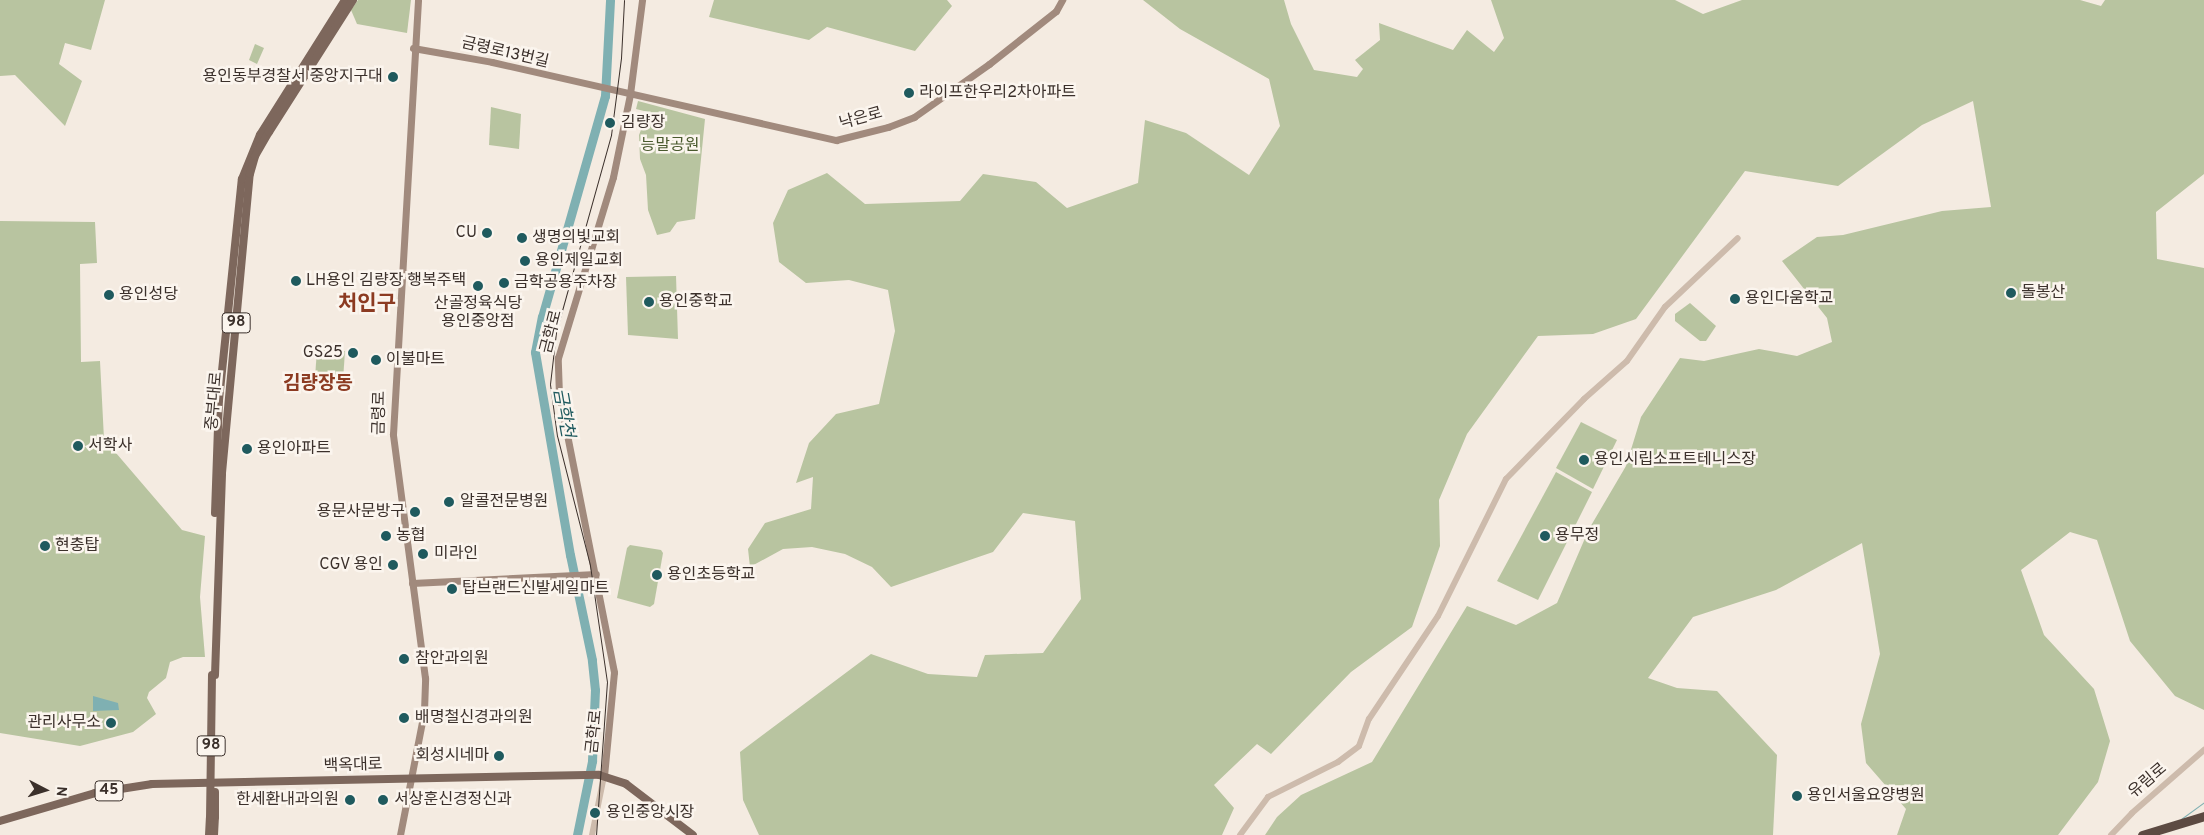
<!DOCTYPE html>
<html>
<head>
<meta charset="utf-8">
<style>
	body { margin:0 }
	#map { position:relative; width:2204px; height:835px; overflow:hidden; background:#f4ebe1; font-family:Overpass,"Noto Sans KR",sans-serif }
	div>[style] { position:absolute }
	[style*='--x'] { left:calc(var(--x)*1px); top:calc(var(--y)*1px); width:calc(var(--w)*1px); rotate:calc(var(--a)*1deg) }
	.green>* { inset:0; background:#b8c4a0 }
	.water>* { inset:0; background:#7fb0b2 }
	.stream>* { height:1px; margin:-0.5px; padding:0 0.5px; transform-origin:0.5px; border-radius:0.5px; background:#7fb0b2 }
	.river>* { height:9px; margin:-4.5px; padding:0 4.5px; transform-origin:4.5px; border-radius:4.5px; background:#7fb0b2 }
	.tertiary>* { height:6px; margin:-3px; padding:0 3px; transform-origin:3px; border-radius:3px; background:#cdbbac }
	.secondary>* { height:7px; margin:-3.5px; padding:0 3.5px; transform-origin:3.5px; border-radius:3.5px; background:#a18a7d }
	.primary>* { height:8px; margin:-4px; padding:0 4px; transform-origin:4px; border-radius:4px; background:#7d675c }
	.motorway>* { height:9px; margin:-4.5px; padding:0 4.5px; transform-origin:4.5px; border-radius:4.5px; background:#5c4a42 }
	.tram>* { height:1px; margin:-0.5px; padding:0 0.5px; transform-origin:0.5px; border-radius:0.5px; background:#3b302b }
	.primary-bridge>* { height:8px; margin:-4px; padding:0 4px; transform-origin:4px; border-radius:4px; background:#7d675c }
	.dots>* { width:14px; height:14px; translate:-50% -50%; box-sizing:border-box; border:2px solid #fbf5ee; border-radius:50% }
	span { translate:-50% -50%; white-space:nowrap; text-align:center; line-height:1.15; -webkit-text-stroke:5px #fbf5ee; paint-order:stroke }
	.shield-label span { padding:1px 4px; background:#fbf5ee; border:1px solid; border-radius:4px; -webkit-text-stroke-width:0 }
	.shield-label { font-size:15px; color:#3b302b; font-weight:700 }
	.street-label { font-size:16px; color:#3b302b }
	.poi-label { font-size:16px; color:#3b302b }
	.right { translate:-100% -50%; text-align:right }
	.left { translate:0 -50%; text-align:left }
	.park-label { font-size:16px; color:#4a5a2e }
	.water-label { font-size:18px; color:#1f5a5e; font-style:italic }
	.quarter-label { font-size:19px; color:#8c3b22; font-weight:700 }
	.district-label { font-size:21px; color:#8c3b22; font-weight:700 }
	.north { position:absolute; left:20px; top:765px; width:50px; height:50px; -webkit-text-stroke:4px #fbf5ee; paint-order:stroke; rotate:95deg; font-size:14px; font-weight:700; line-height:20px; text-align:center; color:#3b302b }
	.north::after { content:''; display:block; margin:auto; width:18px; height:22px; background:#3b302b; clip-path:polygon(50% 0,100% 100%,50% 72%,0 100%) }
</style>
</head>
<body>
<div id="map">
	<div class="green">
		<div style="clip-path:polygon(0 0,105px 0,91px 50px,65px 43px,59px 64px,82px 81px,65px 126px,15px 75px,0 76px)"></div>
		<div style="clip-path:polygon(358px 0,411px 0,407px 33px,357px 24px,351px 10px)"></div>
		<div style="clip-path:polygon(714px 0,947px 0,952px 6px,915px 51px,827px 27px,809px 40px,709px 17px)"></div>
		<div style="clip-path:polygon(1143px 0,1284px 0,1291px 24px,1314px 70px,1357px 77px,1363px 69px,1355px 60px,1380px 40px,1379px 23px,1453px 50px,1467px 30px,1494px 52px,1504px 38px,1491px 0,1675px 0,1703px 14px,1742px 0,2080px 0,2101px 6px,2105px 0,2204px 0,2204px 174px,2156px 212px,2157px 259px,2204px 268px,2204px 710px,2175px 696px,2130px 641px,2097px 540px,2070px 532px,2021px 570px,2044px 635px,2094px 689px,2110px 741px,2098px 782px,2058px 835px,1897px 835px,1906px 809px,1866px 763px,1861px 724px,1880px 654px,1862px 543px,1776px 590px,1693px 617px,1648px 678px,1677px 688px,1717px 691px,1777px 755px,1773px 835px,1265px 835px,1277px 817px,1301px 795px,1372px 762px,1467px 606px,1516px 625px,1557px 603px,1589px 529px,1626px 466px,1641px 417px,1680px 358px,1704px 361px,1759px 349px,1797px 356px,1832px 342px,1827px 318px,1782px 261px,1817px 237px,1843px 235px,1942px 211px,1991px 207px,1973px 101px,1922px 125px,1838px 186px,1745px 171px,1636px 319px,1593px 334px,1538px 336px,1467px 434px,1439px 500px,1440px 546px,1412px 627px,1351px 672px,1271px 754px,1257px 744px,1214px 785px,1234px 808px,1222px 835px,759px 835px,743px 800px,740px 752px,871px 654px,928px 674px,977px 677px,985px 655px,1043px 653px,1081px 599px,1075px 521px,1023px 513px,993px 552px,891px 587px,872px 567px,845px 554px,812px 547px,783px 549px,750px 567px,748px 549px,765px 523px,811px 509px,813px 477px,796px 483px,809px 443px,836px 414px,879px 404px,895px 331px,888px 290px,849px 280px,806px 283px,779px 262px,773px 223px,788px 190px,827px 173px,865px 204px,960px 201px,983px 174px,1036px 182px,1067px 208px,1138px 183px,1145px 120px,1186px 133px,1249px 175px,1280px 126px,1269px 79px,1180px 29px)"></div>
		<div style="clip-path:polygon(255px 44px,264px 48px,257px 64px,249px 60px)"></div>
		<div style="clip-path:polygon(638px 101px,705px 119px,695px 219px,677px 222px,670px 232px,657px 235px,648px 210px,646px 175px,640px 159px,639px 135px,648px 112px,636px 109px)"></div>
		<div style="clip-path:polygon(491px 107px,521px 114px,519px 149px,489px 145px)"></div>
		<div style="clip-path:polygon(0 221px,95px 222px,97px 263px,80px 264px,81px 362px,100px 361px,104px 439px,182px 530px,205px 536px,200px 597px,205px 657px,183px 657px,170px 662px,166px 678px,149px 692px,147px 698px,156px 714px,133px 732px,80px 746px,0 733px)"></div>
		<div style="clip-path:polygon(676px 276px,678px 339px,628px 335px,626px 277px)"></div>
		<div style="clip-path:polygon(1690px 303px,1716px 326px,1706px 341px,1700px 341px,1675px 321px,1675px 314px)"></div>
		<div style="clip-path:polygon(317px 349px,345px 351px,343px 380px,315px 378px)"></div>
		<div style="clip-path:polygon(1581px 422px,1617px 440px,1593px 489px,1556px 468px)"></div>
		<div style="clip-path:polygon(1556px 472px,1592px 492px,1538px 600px,1497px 581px)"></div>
		<div style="clip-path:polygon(630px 545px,661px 550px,663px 553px,654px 604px,650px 607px,617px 598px,627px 548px)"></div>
	</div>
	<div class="water">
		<div style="clip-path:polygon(93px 696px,118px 703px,119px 710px,93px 711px)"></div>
	</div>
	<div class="stream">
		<div style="--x:2181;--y:819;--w:29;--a:-36"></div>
	</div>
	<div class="river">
		<div style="--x:577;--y:835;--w:76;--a:-78.5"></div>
		<div style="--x:592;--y:761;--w:71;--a:-87.6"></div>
		<div style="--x:595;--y:690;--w:30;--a:-96"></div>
		<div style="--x:592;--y:660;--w:107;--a:-101.8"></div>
		<div style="--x:570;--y:555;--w:206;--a:-99.8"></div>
		<div style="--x:535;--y:352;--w:36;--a:-79"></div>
		<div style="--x:542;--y:317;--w:230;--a:-74.1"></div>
		<div style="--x:605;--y:96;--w:96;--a:-87"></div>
	</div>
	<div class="tertiary">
		<div style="--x:592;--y:835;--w:60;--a:-78.5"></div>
		<div style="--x:1240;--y:835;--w:47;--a:-53.6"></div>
		<div style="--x:1268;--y:797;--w:78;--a:-26.6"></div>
		<div style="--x:1338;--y:762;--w:26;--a:-37"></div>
		<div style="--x:1359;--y:746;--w:29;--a:-70"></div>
		<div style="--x:1369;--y:719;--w:124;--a:-56.2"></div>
		<div style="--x:1438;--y:616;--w:153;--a:-63.6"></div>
		<div style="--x:1506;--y:479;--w:112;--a:-45.7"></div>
		<div style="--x:1584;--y:399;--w:57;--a:-41.5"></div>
		<div style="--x:1627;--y:361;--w:66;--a:-54.9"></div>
		<div style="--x:1665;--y:307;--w:100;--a:-43.4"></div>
		<div style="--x:2111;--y:835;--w:30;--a:-46"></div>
		<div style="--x:2132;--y:813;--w:96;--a:-41.2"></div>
	</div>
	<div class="secondary">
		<div style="--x:413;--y:48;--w:80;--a:10"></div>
		<div style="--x:492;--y:62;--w:353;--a:12.8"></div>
		<div style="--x:836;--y:140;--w:54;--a:-14"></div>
		<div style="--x:888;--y:127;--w:28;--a:-21"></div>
		<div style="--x:914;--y:117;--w:92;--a:-35.2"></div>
		<div style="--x:989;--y:64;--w:85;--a:-38.3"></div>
		<div style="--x:1056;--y:11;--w:13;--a:-61"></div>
		<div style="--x:412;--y:583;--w:184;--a:-2.8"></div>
		<div style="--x:604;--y:776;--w:104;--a:-84.5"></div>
		<div style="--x:614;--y:672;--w:282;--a:-101.2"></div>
		<div style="--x:559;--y:395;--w:37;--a:-92"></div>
		<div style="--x:558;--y:358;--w:189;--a:-73.1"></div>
		<div style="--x:613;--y:177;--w:85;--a:-78.4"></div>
		<div style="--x:630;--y:94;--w:95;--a:-82.7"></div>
		<div style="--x:400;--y:835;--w:126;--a:-79"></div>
		<div style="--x:424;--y:711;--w:33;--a:-88"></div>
		<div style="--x:425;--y:678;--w:246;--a:-97.5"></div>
		<div style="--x:393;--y:434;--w:435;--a:-86.7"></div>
	</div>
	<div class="primary">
		<div style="--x:215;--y:513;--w:113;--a:-88"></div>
		<div style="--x:219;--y:400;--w:222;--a:-84.1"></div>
		<div style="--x:242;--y:179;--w:48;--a:-67.8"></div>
		<div style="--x:260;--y:135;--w:160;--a:-57.8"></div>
		<div style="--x:215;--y:675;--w:202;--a:-88"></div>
		<div style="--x:222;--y:473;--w:300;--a:-84.7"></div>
		<div style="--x:250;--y:174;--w:19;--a:-74"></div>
		<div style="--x:255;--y:156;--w:28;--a:-60"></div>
		<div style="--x:269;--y:132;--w:156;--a:-57.5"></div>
		<div style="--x:0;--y:821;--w:99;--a:-16.4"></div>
		<div style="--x:95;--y:793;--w:58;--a:-9"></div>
		<div style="--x:152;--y:784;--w:447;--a:-1.2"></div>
		<div style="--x:599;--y:775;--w:28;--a:18"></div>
		<div style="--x:626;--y:784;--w:84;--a:37.3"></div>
		<div style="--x:209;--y:835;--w:17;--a:-87"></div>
		<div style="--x:214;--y:835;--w:18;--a:-87"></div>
	</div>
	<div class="motorway">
		<div style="--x:2142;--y:835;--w:65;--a:-17"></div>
	</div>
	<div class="tram">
		<div style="--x:596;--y:835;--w:153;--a:-85.9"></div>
		<div style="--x:607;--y:682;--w:118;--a:-98.3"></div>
		<div style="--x:590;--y:565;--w:133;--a:-104.3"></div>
		<div style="--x:557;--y:436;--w:52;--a:-97.7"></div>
		<div style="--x:550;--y:384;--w:52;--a:-83.4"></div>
		<div style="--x:556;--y:332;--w:205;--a:-74.4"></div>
		<div style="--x:611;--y:135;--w:78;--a:-82.6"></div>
		<div style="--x:621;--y:58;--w:58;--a:-87"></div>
	</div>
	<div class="primary-bridge">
		<div style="--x:215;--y:792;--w:25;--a:90"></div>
		<div style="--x:210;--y:818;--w:143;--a:-89.2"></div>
	</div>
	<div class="dots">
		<div style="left:393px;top:77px;background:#1f5a5e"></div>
		<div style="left:909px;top:93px;background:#1f5a5e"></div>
		<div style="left:610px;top:123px;background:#1f5a5e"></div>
		<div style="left:487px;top:233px;background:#1f5a5e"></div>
		<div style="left:522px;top:238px;background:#1f5a5e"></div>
		<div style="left:525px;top:261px;background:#1f5a5e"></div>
		<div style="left:296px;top:281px;background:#1f5a5e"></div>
		<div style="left:504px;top:283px;background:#1f5a5e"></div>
		<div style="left:478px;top:286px;background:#1f5a5e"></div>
		<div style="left:2011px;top:293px;background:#1f5a5e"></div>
		<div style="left:109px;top:295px;background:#1f5a5e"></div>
		<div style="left:1735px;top:299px;background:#1f5a5e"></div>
		<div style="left:649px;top:302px;background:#1f5a5e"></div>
		<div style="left:353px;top:353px;background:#1f5a5e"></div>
		<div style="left:376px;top:360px;background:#1f5a5e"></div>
		<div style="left:78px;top:446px;background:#1f5a5e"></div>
		<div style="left:247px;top:449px;background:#1f5a5e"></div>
		<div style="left:1584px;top:460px;background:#1f5a5e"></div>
		<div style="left:449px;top:502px;background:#1f5a5e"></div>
		<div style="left:415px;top:512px;background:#1f5a5e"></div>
		<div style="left:386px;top:536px;background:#1f5a5e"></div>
		<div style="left:1545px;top:536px;background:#1f5a5e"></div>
		<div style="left:45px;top:546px;background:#1f5a5e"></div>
		<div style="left:423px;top:554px;background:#1f5a5e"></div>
		<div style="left:393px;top:565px;background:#1f5a5e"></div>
		<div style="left:657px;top:575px;background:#1f5a5e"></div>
		<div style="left:452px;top:589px;background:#1f5a5e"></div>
		<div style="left:404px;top:659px;background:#1f5a5e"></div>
		<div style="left:404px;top:718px;background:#1f5a5e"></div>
		<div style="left:111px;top:723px;background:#1f5a5e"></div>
		<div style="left:499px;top:756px;background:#1f5a5e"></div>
		<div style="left:1797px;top:796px;background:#1f5a5e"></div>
		<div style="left:350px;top:800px;background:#1f5a5e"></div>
		<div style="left:383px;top:800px;background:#1f5a5e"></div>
		<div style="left:595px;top:813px;background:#1f5a5e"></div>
	</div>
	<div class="shield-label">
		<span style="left:236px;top:323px">98</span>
		<span style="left:211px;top:746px">98</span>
		<span style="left:109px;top:791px">45</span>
	</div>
	<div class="street-label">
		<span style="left:505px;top:53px;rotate:13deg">금령로13번길</span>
		<span style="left:861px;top:119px;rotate:-15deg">낙은로</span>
		<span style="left:552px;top:332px;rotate:-76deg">금학로</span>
		<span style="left:215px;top:401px;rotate:-85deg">중부대로</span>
		<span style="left:380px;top:413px;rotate:-89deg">금령로</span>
		<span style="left:595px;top:732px;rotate:-84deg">금학로</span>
		<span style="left:353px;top:766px;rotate:-2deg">백옥대로</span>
		<span style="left:2148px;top:781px;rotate:-40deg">유림로</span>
	</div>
	<div class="poi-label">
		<span class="right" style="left:383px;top:77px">용인동부경찰서 중앙지구대</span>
		<span class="left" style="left:919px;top:93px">라이프한우리2차아파트</span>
		<span class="left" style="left:621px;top:123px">김량장</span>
		<span class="right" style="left:477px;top:233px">CU</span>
		<span class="left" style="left:532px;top:238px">생명의빛교회</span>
		<span class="left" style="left:535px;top:261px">용인제일교회</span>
		<span class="left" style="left:306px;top:281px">LH용인 김량장 행복주택</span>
		<span class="left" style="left:514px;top:283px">금학공용주차장</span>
		<span class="left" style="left:2021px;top:293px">돌봉산</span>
		<span class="left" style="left:119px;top:295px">용인성당</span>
		<span class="left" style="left:1745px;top:299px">용인다움학교</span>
		<span class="left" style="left:659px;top:302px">용인중학교</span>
		<span style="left:478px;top:313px">산골정육식당<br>용인중앙점</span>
		<span class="right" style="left:343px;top:353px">GS25</span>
		<span class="left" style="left:386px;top:360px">이불마트</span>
		<span class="left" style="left:88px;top:446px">서학사</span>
		<span class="left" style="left:257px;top:449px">용인아파트</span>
		<span class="left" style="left:1594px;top:460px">용인시립소프트테니스장</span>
		<span class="left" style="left:460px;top:502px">알콜전문병원</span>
		<span class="right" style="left:405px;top:512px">용문사문방구</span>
		<span class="left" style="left:396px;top:536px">농협</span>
		<span class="left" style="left:1555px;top:536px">용무정</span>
		<span class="left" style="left:55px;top:546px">현충탑</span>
		<span class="left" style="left:434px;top:554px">미라인</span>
		<span class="right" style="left:383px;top:565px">CGV 용인</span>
		<span class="left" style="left:667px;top:575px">용인초등학교</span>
		<span class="left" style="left:462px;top:589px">탑브랜드신발세일마트</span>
		<span class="left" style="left:415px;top:659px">참안과의원</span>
		<span class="left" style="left:415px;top:718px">배명철신경과의원</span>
		<span class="right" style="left:101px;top:723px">관리사무소</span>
		<span class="right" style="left:489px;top:756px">회성시네마</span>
		<span class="left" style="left:1807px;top:796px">용인서울요양병원</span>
		<span class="right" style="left:339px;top:800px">한세환내과의원</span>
		<span class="left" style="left:394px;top:800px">서상훈신경정신과</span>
		<span class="left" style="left:606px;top:813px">용인중앙시장</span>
	</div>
	<div class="park-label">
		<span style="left:670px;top:146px">능말공원</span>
	</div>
	<div class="water-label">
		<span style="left:562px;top:413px;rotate:80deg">금학천</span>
	</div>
	<div class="quarter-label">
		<span style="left:318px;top:385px">김량장동</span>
	</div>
	<div class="district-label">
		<span style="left:367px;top:305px">처인구</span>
	</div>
	<div class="north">N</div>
</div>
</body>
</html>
